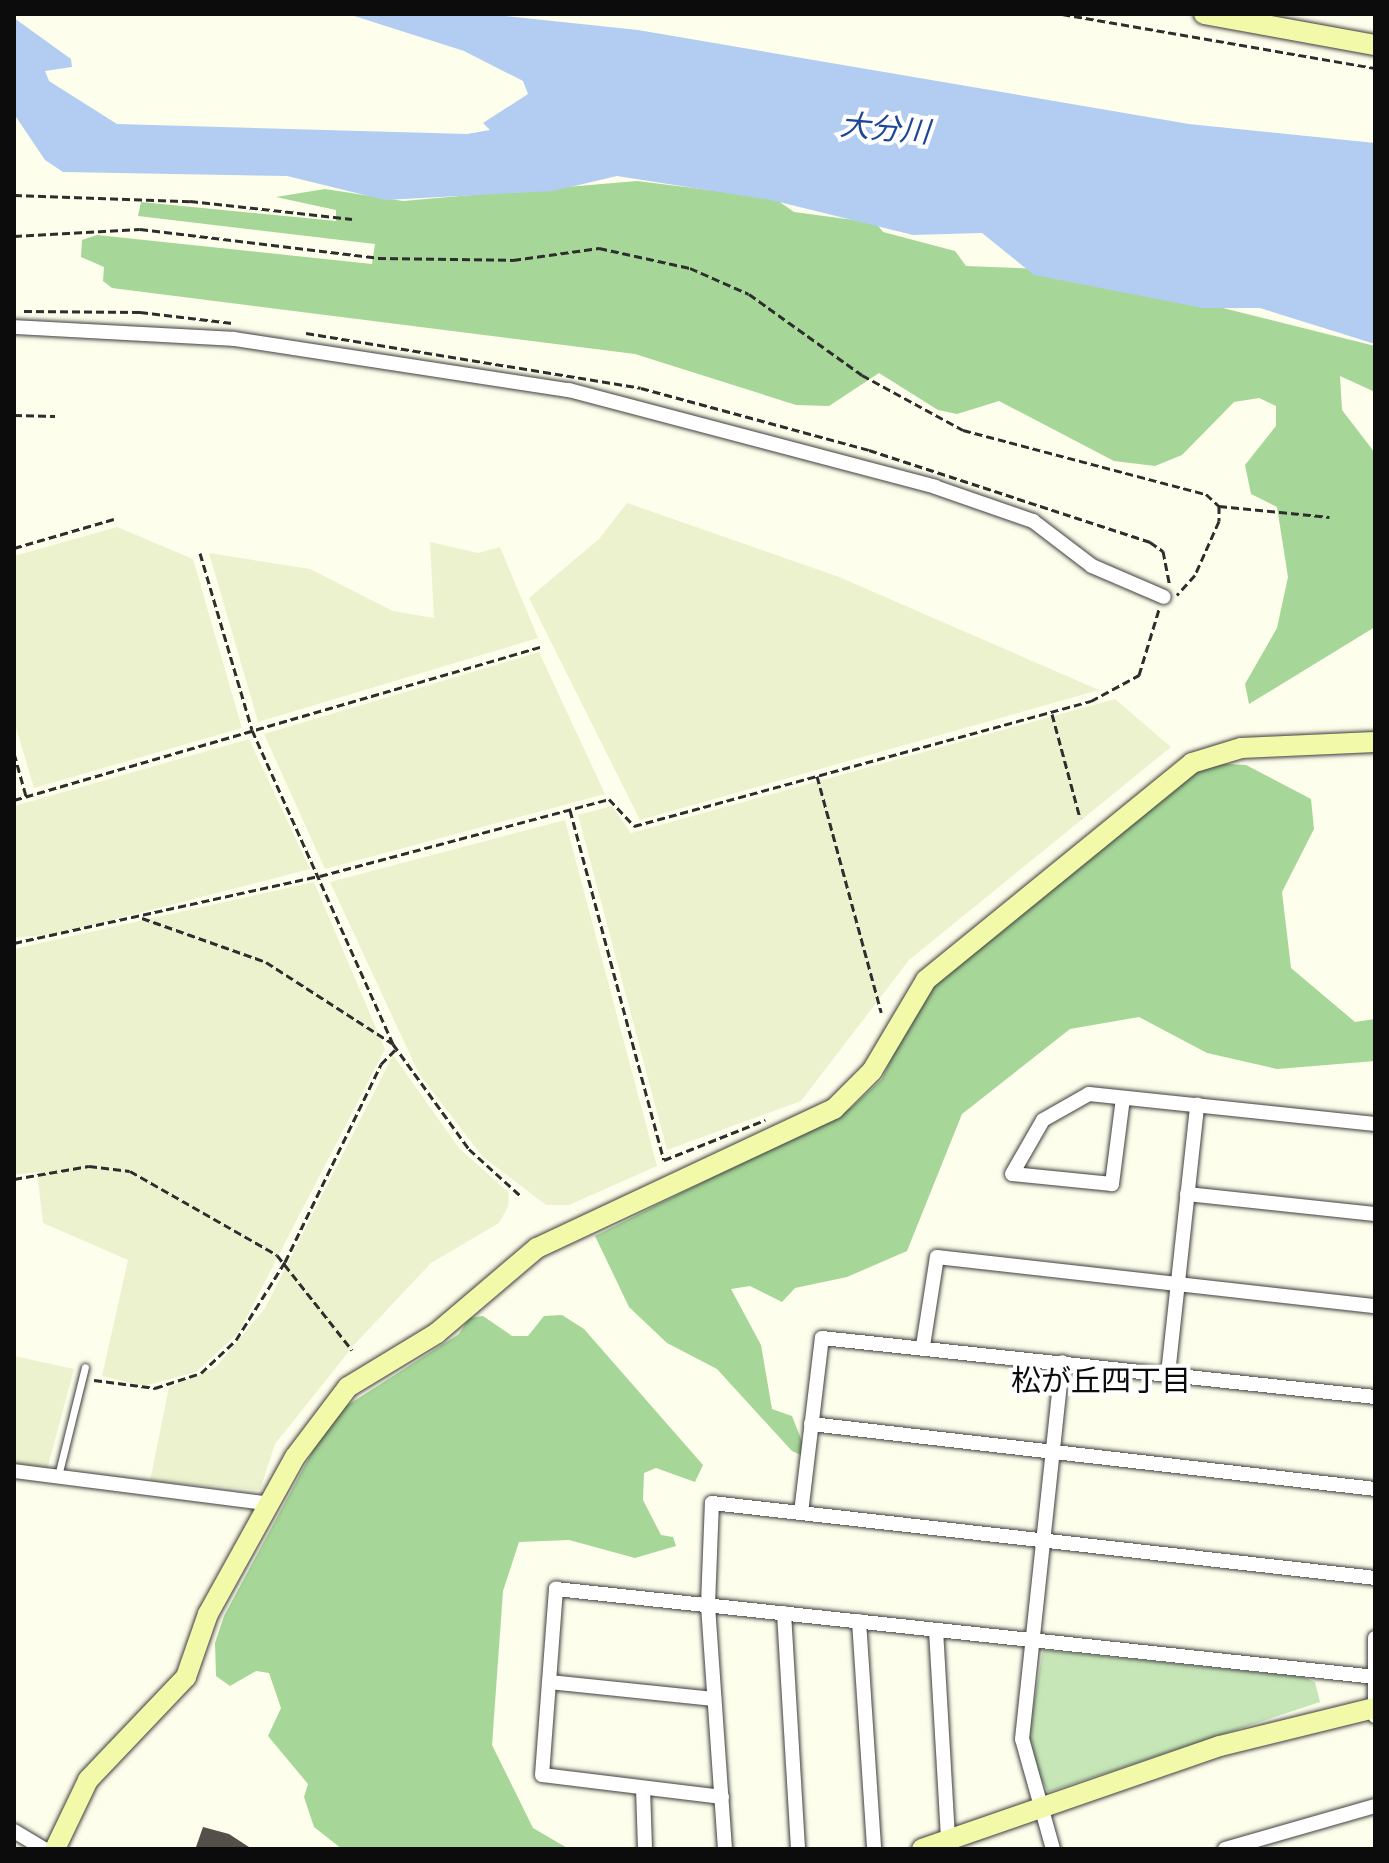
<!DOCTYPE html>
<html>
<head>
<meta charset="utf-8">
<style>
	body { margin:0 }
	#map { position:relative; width:1389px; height:1863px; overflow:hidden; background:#fefeec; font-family:"IBM Plex Serif","Noto Sans JP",serif }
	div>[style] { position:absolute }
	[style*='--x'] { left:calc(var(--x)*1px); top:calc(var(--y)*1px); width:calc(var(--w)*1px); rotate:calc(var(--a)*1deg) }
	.farmland>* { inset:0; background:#edf2ce }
	.green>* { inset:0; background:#c6e6b8 }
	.forest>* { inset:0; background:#a6d698 }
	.water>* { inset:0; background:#b3cdf2 }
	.building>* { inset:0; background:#544f49 }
	.path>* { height:3px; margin-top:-1.5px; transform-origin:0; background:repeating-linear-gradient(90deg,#2e2e2e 0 8px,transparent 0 12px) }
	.roads { filter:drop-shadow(0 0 2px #3f3f3f) drop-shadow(0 0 2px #3f3f3f) }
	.lane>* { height:7px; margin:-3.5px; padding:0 3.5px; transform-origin:3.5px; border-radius:3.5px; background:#fff }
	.street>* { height:14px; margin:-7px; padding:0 7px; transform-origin:7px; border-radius:7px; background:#fff }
	.secondary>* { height:20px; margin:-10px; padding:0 10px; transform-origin:10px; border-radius:10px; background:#f2faaa }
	span { translate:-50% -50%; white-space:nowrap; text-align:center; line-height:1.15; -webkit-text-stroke:8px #fff; paint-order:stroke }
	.water-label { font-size:30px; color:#1d4796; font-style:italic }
	.neighbourhood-label { font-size:30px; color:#0c0c0c }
	.frame { position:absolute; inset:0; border:16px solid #0c0c0c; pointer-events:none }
</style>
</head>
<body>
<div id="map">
	<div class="farmland">
		<div style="clip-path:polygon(627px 503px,839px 577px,1099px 690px,640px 820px,529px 598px,599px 539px)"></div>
		<div style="clip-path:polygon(117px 527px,193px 559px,242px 728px,34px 788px,14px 721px,14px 556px)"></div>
		<div style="clip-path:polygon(430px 542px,478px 553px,500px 547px,538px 638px,258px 722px,209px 553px,310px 569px,393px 611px,434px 618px)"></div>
		<div style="clip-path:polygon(539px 652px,605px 794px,325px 869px,264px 734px)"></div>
		<div style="clip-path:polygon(1115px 699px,1171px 747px,909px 960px,801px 1101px,667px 1150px,578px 815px,612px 806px,631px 833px)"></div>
		<div style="clip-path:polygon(249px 739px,310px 869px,61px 933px,14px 938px,14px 806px)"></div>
		<div style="clip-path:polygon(565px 820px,657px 1166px,569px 1205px,546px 1205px,483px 1157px,419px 1074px,330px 882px)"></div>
		<div style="clip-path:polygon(314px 882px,385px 1049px,239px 1332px,196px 1372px,144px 1386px,102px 1376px,128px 1260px,43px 1223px,37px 1172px,14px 1175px,14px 949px)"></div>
		<div style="clip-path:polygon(393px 1055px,459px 1148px,509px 1193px,508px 1207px,499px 1223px,431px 1263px,354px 1345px,275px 1444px,260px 1490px,150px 1481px,169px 1387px,215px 1368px,265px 1308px)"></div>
		<div style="clip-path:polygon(14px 1356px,74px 1369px,47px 1470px,14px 1464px)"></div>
	</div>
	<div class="green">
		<div style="clip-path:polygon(1043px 1650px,1303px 1677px,1315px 1682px,1320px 1702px,1048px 1792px,1031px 1759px,1029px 1732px)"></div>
	</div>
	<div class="forest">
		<div style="clip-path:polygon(637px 181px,774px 198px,794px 212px,876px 223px,883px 232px,955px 251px,966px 266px,1070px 270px,1375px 346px,1375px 392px,1340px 376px,1342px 410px,1375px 453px,1375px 627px,1249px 704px,1245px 684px,1277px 628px,1288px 577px,1277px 507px,1251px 494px,1245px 465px,1276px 426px,1276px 406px,1259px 398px,1234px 402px,1182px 455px,1155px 466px,1114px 461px,999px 401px,957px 414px,938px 410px,879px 373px,829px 406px,796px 405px,635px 354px,112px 288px,103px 281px,104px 267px,81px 257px,82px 240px,97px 235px,372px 264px,375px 244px,138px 216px,141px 202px,336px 221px,336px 210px,276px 197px,325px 189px,403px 201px)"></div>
		<div style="clip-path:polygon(1210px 763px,1246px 765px,1311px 799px,1314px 829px,1282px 892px,1291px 968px,1355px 1022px,1375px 1019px,1375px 1061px,1277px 1069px,1207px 1053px,1139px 1017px,1070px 1029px,962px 1114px,907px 1251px,847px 1277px,795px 1288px,782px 1302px,750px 1286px,731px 1289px,761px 1345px,772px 1409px,792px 1416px,803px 1444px,801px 1455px,792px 1451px,717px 1369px,667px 1343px,629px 1307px,595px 1236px,851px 1108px,882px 1079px,908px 1021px,937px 982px,1149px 802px)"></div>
		<div style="clip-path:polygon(562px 1315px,584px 1329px,703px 1465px,695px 1482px,656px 1468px,644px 1473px,643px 1500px,661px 1535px,673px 1537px,676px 1546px,635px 1558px,569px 1540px,519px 1542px,503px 1591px,492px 1745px,533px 1828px,569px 1849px,342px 1849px,314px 1827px,304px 1797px,308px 1784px,268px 1736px,281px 1708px,269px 1673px,256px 1671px,230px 1686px,216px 1676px,215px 1643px,224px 1616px,332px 1415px,459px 1334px,469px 1318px,483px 1316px,512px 1336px,528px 1336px,544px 1316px)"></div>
	</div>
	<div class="water">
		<div style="clip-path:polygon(348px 14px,486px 14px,638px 30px,1189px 124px,1375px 143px,1375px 344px,1260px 308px,1203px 308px,1034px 275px,982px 233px,913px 235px,771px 200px,617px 176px,553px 191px,385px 200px,287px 176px,63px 172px,45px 160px,14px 114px,14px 18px,71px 59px,72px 67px,45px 71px,49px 81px,117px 124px,467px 134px,490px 130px,483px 123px,528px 94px,523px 81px,464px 51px)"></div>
	</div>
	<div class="building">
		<div style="clip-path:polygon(203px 1827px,229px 1834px,252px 1849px,196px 1847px)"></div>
	</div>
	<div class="path">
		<div style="--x:1062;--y:14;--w:318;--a:9.8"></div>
		<div style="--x:14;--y:195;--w:176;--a:2"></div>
		<div style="--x:190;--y:201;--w:163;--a:6.3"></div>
		<div style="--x:14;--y:236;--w:126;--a:-3.2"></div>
		<div style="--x:140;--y:229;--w:240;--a:6.9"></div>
		<div style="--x:378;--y:258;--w:135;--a:0.8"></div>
		<div style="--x:513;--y:260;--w:87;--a:-7.9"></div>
		<div style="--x:599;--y:248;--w:93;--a:12.4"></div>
		<div style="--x:690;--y:268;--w:64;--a:23.8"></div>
		<div style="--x:749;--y:294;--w:139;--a:35.6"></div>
		<div style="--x:862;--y:375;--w:115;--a:28.6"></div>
		<div style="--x:963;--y:430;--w:251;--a:14.8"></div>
		<div style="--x:1206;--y:494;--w:18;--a:43"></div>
		<div style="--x:1219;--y:506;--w:15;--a:90"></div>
		<div style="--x:1219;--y:521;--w:59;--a:114"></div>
		<div style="--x:1195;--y:575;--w:27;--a:132"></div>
		<div style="--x:24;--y:311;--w:116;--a:0.5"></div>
		<div style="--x:140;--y:312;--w:93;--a:6.8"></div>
		<div style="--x:306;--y:333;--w:339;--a:9.3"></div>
		<div style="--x:641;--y:388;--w:236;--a:15.2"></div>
		<div style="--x:869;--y:450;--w:296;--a:18.1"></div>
		<div style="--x:1150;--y:542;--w:16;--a:35"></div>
		<div style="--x:1163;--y:551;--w:33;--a:79"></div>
		<div style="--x:14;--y:415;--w:41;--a:1.4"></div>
		<div style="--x:1219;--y:506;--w:111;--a:5.7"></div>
		<div style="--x:14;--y:548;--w:104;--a:-16.2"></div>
		<div style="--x:200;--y:553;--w:184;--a:73.6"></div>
		<div style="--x:252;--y:730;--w:344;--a:65.8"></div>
		<div style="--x:393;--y:1044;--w:130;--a:54.1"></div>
		<div style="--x:469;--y:1149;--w:72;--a:42.2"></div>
		<div style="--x:1052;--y:714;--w:108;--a:74.9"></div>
		<div style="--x:14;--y:753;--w:45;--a:74.4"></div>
		<div style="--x:817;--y:776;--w:245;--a:74.8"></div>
		<div style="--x:14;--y:800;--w:548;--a:-16.22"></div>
		<div style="--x:570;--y:810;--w:362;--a:75"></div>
		<div style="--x:664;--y:1160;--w:109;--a:-21.6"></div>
		<div style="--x:142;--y:918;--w:132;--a:19.5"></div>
		<div style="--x:266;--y:962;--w:151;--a:32.8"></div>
		<div style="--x:14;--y:943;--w:313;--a:-12.4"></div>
		<div style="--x:320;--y:876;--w:299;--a:-14.9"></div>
		<div style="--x:609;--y:799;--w:37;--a:47"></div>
		<div style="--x:634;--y:826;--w:474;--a:-15.3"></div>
		<div style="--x:1091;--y:701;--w:55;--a:-28.4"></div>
		<div style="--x:1139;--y:675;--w:69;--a:-73.1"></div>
		<div style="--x:14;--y:1179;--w:76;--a:-9.8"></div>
		<div style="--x:89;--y:1166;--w:41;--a:7"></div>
		<div style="--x:130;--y:1171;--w:169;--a:29.7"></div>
		<div style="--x:277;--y:1255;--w:121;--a:51.7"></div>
		<div style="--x:94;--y:1380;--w:62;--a:7.5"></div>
		<div style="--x:155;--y:1388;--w:48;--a:-18.1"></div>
		<div style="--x:201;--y:1373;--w:48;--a:-43.3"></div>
		<div style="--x:236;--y:1340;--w:92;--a:-57.9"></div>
		<div style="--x:285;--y:1262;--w:220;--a:-64.1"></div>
		<div style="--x:381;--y:1064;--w:20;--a:-45"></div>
	</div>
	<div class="roads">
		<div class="lane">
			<div style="--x:58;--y:1476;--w:112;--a:-76.1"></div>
		</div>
		<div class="street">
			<div style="--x:14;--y:327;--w:220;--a:3.1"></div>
			<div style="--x:234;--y:339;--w:339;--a:8.7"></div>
			<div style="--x:569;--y:390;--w:379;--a:14.8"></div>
			<div style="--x:935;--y:487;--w:104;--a:19.1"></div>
			<div style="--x:1033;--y:521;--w:74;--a:37.3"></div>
			<div style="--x:1092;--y:566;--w:78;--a:23.3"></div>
			<div style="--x:1123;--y:1098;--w:87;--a:97.3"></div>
			<div style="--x:1112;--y:1184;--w:100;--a:-174.3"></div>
			<div style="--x:1012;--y:1174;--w:62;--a:-60.1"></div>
			<div style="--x:1043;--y:1120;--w:53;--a:-29.5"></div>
			<div style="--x:1089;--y:1094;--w:288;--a:6"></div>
			<div style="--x:1187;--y:1194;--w:189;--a:6.1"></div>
			<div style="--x:923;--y:1346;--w:90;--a:-81.1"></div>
			<div style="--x:937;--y:1257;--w:441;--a:6.4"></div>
			<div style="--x:1168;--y:1374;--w:271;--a:-83.8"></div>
			<div style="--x:811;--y:1424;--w:568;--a:6.57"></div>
			<div style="--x:14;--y:1471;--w:258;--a:7.3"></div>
			<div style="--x:801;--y:1513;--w:176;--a:-83.2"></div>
			<div style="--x:822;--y:1338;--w:556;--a:6.09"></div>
			<div style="--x:784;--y:1613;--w:236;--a:86.6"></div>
			<div style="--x:859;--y:1621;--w:228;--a:86.2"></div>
			<div style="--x:936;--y:1630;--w:210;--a:86.7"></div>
			<div style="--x:1375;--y:1638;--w:78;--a:90"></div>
			<div style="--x:549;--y:1682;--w:166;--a:5.9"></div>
			<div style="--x:643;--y:1788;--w:61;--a:88.1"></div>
			<div style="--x:722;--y:1797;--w:181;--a:-173"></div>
			<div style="--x:542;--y:1775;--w:187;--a:-85.7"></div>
			<div style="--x:556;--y:1589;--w:824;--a:6.13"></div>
			<div style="--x:14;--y:1831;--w:35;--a:31"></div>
			<div style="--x:725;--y:1849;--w:245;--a:-94"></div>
			<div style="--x:708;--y:1605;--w:102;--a:-87.8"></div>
			<div style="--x:712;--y:1503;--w:667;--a:6.45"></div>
			<div style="--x:1053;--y:1849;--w:114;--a:-105.7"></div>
			<div style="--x:1022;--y:1739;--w:379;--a:-83.9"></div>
			<div style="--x:1225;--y:1849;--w:156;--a:-16"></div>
		</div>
		<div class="secondary">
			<div style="--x:1204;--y:14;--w:174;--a:10.3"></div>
			<div style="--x:55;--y:1849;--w:76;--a:-64.4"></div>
			<div style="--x:88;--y:1780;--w:142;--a:-46.4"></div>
			<div style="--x:186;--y:1677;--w:67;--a:-70.8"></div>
			<div style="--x:208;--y:1614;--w:179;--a:-61"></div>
			<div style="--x:295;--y:1457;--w:88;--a:-52.9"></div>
			<div style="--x:348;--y:1387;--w:104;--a:-31.2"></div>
			<div style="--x:437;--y:1333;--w:131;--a:-40.4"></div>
			<div style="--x:537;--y:1248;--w:328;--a:-25.1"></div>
			<div style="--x:834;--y:1109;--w:54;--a:-45"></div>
			<div style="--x:872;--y:1071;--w:106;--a:-59.3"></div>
			<div style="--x:926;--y:980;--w:343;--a:-39.2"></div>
			<div style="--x:1192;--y:763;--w:51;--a:-17"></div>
			<div style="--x:1241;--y:748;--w:134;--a:-2.6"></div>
			<div style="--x:922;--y:1849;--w:315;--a:-19.1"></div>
			<div style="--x:1220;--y:1746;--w:160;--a:-13.8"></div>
		</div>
	</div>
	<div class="water-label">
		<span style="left:885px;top:128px;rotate:5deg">大分川</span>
	</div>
	<div class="neighbourhood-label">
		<span style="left:1101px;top:1380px">松が丘四丁目</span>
	</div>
	<div class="frame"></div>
</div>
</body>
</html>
